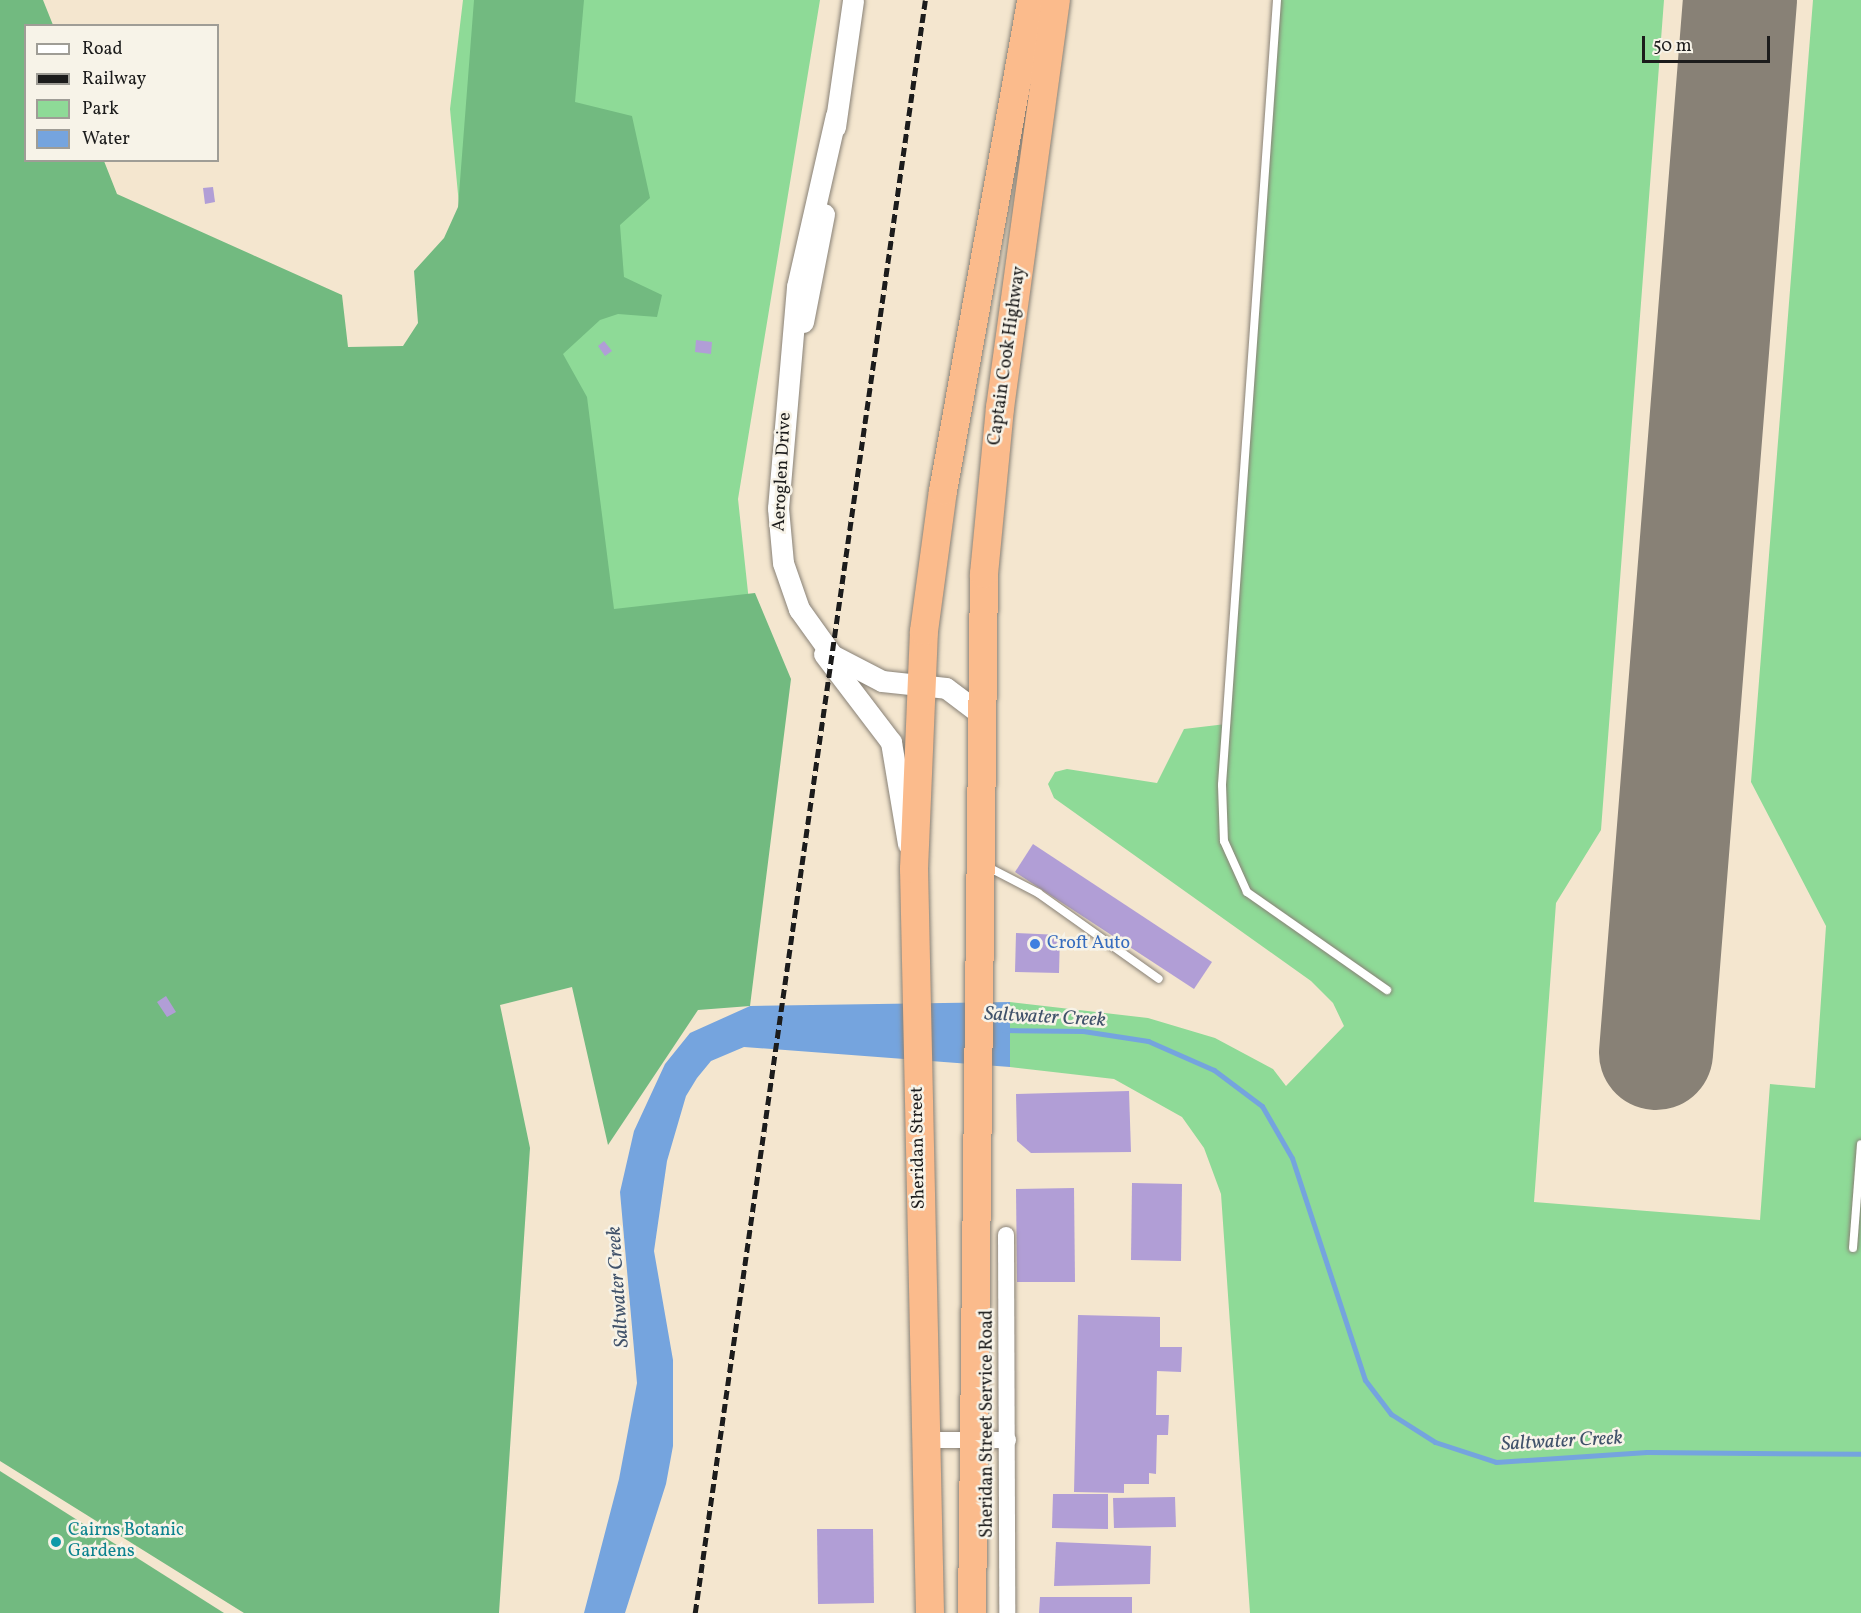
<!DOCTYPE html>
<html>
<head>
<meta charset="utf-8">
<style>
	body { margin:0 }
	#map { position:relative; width:1861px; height:1613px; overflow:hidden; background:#f4e6cf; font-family:Vollkorn,serif }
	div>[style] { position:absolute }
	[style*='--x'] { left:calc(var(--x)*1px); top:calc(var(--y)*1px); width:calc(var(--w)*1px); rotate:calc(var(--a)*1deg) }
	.green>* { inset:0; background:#8eda97 }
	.forest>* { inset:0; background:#72ba80 }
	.water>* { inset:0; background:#75a4de }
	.stream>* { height:5px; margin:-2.5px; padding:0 2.5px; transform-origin:2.5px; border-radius:2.5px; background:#75a4de }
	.runway>* { height:114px; margin:-57px; padding:0 57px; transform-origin:57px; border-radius:57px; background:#888176 }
	.building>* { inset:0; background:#b19ed6 }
	.roads { filter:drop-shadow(0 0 2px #888176) drop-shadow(0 0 2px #888176) }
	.service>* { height:8px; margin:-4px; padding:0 4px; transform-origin:4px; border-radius:4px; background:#fff }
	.minor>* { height:16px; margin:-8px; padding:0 8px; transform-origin:8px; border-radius:8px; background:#fff }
	.tertiary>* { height:21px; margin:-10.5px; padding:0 10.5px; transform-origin:10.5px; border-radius:10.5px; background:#fff }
	.trunk>* { height:28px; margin:-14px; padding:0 14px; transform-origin:14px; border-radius:14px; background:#fbbb8c }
	.rail>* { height:4.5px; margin-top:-2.25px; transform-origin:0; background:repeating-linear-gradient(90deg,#1c1c1c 0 9px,transparent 0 13.5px) }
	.dots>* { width:16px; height:16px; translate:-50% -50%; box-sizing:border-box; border:3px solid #f7f3e8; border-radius:50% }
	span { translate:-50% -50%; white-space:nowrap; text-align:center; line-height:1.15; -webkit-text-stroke:5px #f7f3e8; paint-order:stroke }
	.street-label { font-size:18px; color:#1c1c1c }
	.shop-label { font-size:18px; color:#366cbe }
	.left { translate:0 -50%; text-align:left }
	.culture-label { font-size:18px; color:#0d838f }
	.water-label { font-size:20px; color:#40526a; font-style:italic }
	.legend { position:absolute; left:24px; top:24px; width:195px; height:138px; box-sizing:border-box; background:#f7f3e8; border:2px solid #9f9d96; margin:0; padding:8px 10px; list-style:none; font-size:18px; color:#1c1c1c }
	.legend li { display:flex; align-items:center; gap:12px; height:30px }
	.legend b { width:30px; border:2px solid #9f9d96 }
	.scale { position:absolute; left:1642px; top:36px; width:128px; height:27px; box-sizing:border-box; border:3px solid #1c1c1c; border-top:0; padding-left:8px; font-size:18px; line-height:21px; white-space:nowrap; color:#1c1c1c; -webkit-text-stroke:4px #f7f3e8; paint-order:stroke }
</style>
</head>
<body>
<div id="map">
	<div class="green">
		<div style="clip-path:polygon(463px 0,820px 0,738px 499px,750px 611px,564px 647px,466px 279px,450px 109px)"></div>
		<div style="clip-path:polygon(1277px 0,1664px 0,1601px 830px,1556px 903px,1534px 1202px,1760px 1220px,1770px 1084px,1815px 1088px,1826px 926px,1751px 782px,1813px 0,1861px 0,1861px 1613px,1250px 1613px,1221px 1194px,1204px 1148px,1182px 1117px,1114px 1079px,1010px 1067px,1010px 1002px,1148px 1018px,1215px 1038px,1273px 1069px,1286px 1086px,1344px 1026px,1333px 1003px,1311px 981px,1054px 798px,1048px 784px,1055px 772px,1067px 769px,1157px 783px,1184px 729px,1226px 724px)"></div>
	</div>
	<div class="forest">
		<div style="clip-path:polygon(0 0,43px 0,53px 25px,26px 26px,26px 160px,104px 161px,117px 194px,342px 295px,348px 347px,403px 346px,418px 323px,414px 271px,444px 238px,458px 207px,474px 0,584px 0,575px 102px,632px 116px,650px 198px,620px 225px,624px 277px,662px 295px,657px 317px,618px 314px,600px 320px,563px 354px,587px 397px,614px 609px,755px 593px,791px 679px,750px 1006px,698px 1010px,608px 1145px,572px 987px,500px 1005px,530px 1148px,499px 1613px,244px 1613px,0 1461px)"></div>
		<div style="clip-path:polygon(0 1471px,224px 1613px,0 1613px)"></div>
	</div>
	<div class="water">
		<div style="clip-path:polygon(1010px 1002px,1010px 1067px,744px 1047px,711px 1061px,697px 1078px,686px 1096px,667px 1161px,654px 1251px,673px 1360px,673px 1446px,666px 1484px,625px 1613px,584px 1613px,619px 1479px,637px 1383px,620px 1192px,634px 1131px,665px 1064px,690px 1033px,750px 1006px)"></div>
	</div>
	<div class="stream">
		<div style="--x:1003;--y:1030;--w:80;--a:0.7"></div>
		<div style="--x:1083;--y:1031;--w:66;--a:8.7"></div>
		<div style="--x:1148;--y:1041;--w:72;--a:23.7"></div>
		<div style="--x:1214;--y:1070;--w:60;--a:36.9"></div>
		<div style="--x:1262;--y:1106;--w:60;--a:60"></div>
		<div style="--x:1292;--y:1158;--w:234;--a:71.8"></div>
		<div style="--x:1365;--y:1380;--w:43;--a:52.6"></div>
		<div style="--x:1391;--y:1414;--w:52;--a:32.5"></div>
		<div style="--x:1435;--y:1442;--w:64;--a:18.2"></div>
		<div style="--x:1496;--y:1462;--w:151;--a:-3.8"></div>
		<div style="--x:1647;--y:1452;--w:214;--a:0.5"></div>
	</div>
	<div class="runway">
		<div style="--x:1656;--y:1053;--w:1056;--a:-85.44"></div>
	</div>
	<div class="building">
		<div style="clip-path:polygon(213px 187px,215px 202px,205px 204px,203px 188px)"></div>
		<div style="clip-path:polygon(696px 340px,712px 342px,711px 354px,695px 352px)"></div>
		<div style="clip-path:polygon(604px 341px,612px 351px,605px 356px,598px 346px)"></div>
		<div style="clip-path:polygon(1033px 844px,1212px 962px,1194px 989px,1015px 872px)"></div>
		<div style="clip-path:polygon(1016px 933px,1060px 935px,1059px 973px,1015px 972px)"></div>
		<div style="clip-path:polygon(166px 996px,176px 1012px,167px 1017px,157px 1002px)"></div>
		<div style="clip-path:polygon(1129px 1091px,1131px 1152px,1031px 1153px,1017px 1141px,1016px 1094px)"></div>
		<div style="clip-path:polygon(1132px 1183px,1182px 1184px,1181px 1261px,1131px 1260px)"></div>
		<div style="clip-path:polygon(1074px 1188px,1075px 1282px,1017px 1282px,1016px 1189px)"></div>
		<div style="clip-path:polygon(1078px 1315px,1160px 1317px,1160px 1347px,1182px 1347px,1181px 1372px,1157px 1371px,1156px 1415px,1169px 1415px,1168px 1435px,1157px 1435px,1156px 1474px,1149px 1473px,1149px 1484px,1124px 1484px,1124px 1493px,1074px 1492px)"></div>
		<div style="clip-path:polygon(1053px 1494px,1108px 1494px,1108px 1529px,1052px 1528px)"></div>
		<div style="clip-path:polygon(1175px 1497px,1176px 1527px,1114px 1528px,1113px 1498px)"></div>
		<div style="clip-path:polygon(817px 1529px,873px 1529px,874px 1603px,818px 1604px)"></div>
		<div style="clip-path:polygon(1056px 1542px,1151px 1546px,1150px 1584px,1054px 1586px)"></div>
		<div style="clip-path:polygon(1040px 1597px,1132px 1597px,1132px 1613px,1039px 1613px)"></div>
	</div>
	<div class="roads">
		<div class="service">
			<div style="--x:1277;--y:0;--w:787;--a:94.01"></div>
			<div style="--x:1222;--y:785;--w:56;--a:88"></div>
			<div style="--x:1224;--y:841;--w:56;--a:65.7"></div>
			<div style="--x:1247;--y:892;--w:171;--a:35"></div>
			<div style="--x:986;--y:866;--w:59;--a:27.4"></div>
			<div style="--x:1038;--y:893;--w:148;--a:35.4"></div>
			<div style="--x:1853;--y:1248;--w:104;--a:-85.6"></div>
		</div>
		<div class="minor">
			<div style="--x:1006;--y:1235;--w:378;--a:89.8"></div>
			<div style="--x:926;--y:1440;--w:82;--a:0"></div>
		</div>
		<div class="tertiary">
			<div style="--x:836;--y:115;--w:176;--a:102.8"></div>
			<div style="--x:797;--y:287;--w:222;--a:94.9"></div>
			<div style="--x:778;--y:508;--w:55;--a:84.8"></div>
			<div style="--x:783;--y:563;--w:49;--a:70.8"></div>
			<div style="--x:799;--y:609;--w:57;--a:54.3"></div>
			<div style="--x:832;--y:655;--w:56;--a:27.5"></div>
			<div style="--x:882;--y:681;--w:64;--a:6.2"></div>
			<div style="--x:946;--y:688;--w:41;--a:37.1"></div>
			<div style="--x:835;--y:127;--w:128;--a:-81.9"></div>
			<div style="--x:803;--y:322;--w:110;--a:-79"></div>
			<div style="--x:824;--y:654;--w:111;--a:52.7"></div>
			<div style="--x:891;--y:742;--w:103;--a:80.5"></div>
		</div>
		<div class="trunk">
			<div style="--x:930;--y:1613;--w:744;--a:-91.23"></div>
			<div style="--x:914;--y:869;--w:238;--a:-87.6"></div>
			<div style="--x:924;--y:631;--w:141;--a:-82.3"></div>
			<div style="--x:943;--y:491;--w:499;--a:-79.8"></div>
			<div style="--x:972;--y:1613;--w:1039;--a:-89.34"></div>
			<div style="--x:984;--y:574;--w:167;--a:-84.5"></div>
			<div style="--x:1000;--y:408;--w:412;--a:-82.2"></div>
		</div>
	</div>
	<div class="rail">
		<div style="--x:695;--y:1613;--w:1629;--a:-81.88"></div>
	</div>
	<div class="dots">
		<div style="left:1035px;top:944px;background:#3f7fe0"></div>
		<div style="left:56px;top:1542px;background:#0f9aa8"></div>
	</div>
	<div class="street-label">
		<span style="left:1008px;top:356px;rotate:-82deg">Captain Cook Highway</span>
		<span style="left:783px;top:472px;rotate:-87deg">Aeroglen Drive</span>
		<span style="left:919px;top:1148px;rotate:-91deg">Sheridan Street</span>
		<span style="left:988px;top:1424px;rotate:-90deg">Sheridan Street Service Road</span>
	</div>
	<div class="shop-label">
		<span class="left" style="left:1047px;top:944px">Croft Auto</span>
	</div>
	<div class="culture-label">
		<span class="left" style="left:68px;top:1542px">Cairns Botanic<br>Gardens</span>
	</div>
	<div class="water-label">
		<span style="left:1045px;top:1018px;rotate:3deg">Saltwater Creek</span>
		<span style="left:619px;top:1287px;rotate:-94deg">Saltwater Creek</span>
		<span style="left:1562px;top:1442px;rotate:-3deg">Saltwater Creek</span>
	</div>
	<ul class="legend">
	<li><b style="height:8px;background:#fff"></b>Road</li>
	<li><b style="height:8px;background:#1c1c1c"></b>Railway</li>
	<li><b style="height:16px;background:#8eda97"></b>Park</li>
	<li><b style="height:16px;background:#75a4de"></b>Water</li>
	</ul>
	<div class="scale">50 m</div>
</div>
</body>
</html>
